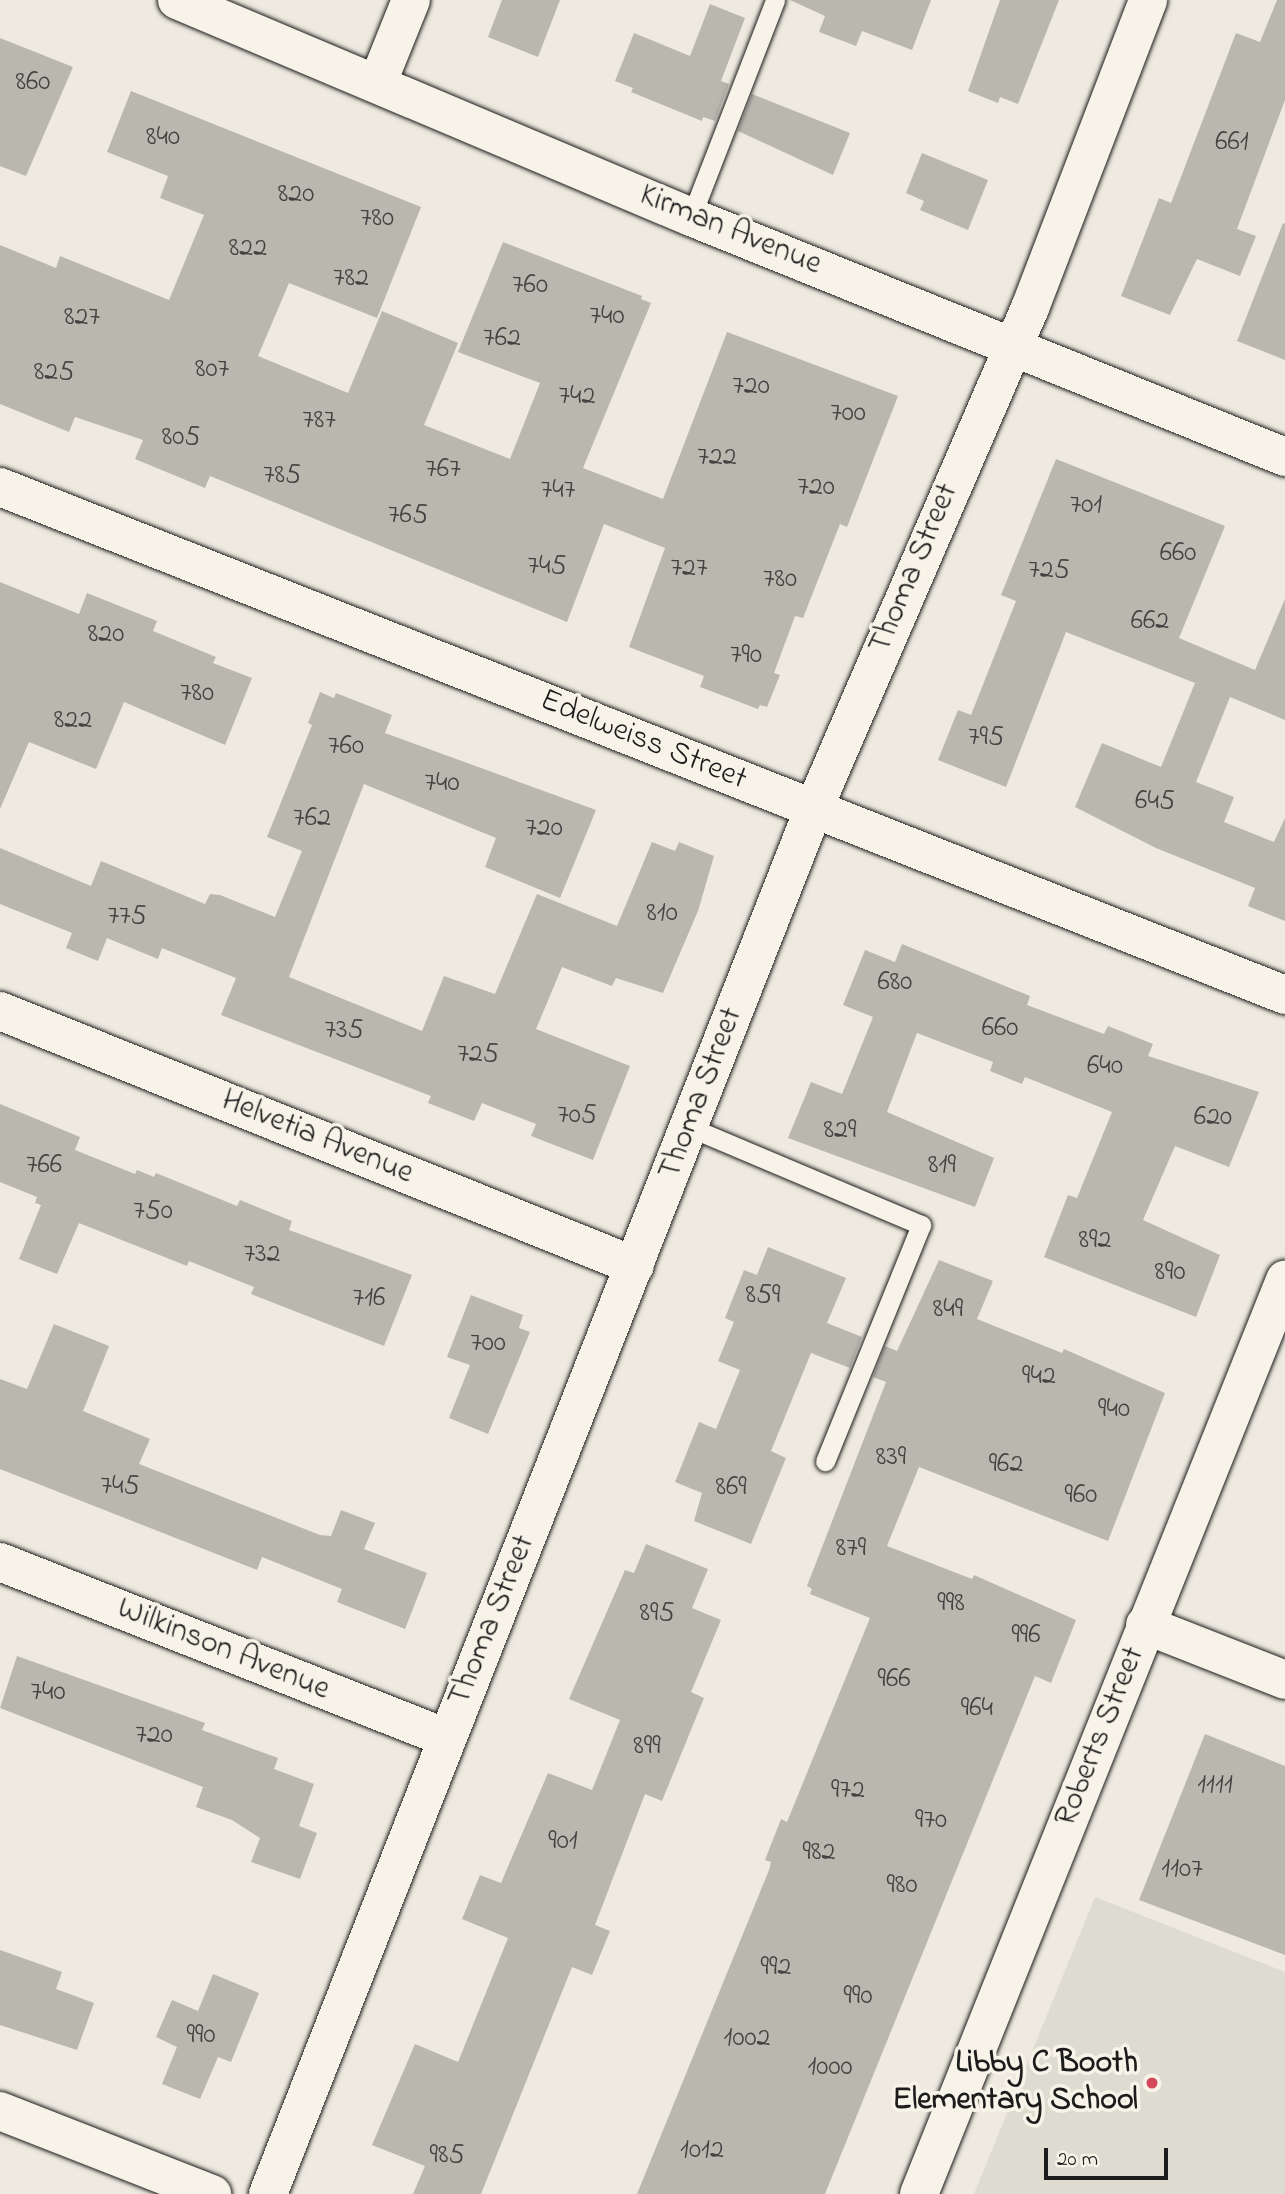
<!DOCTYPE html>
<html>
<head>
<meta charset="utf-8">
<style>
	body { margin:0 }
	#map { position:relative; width:1285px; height:2194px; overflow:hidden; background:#eeeae0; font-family:"Indie Flower",sans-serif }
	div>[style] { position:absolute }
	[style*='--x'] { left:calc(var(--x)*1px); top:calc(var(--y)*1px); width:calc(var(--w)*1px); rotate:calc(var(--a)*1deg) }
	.built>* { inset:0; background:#dedbd1 }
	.building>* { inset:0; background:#bab7af }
	.roads { filter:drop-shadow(0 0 2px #1c1c1c) drop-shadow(0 0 2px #1c1c1c) }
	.lane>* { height:19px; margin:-9.5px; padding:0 9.5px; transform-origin:9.5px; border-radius:9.5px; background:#f7f3e8 }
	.street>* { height:38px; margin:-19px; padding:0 19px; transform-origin:19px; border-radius:19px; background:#f7f3e8 }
	.secondary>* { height:38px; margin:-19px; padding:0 19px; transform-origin:19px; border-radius:19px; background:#f7f3e8 }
	.dots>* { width:19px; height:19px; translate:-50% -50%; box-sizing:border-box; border:4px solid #f7f3e8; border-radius:50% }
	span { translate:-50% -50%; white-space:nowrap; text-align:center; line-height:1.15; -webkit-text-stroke:7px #f7f3e8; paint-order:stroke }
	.number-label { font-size:28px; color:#444341 }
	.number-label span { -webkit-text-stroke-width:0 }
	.street-label { font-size:32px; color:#1c1c1c }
	.poi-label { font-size:32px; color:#1c1c1c; font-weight:700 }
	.right { translate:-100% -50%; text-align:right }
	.scale { position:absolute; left:1044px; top:2148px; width:124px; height:32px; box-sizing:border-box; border:4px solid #1c1c1c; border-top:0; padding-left:9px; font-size:21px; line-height:24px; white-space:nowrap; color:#1c1c1c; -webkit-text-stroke:5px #f7f3e8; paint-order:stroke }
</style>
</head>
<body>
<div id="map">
	<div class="built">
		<div style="clip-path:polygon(1095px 1897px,1285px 1972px,1285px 2194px,974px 2194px)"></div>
	</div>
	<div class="building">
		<div style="clip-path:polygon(502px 0,560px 0,538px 57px,488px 37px)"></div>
		<div style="clip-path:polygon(790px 0,931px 0,912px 50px,862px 31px,856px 46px,819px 32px,825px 16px)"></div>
		<div style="clip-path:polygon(1000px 0,1059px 0,1018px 104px,1000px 97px,998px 103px,968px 91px)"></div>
		<div style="clip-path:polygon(1277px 0,1285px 0,1285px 100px,1237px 229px,1256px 236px,1240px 276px,1197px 259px,1170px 315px,1121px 296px,1159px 198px,1171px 203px,1236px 33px,1260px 42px)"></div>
		<div style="clip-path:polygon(710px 4px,745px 18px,721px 81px,729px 84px,715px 121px,703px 117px,702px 121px,631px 92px,633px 88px,615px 81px,634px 33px,690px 56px)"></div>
		<div style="clip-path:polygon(0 38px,73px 67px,26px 176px,0 166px)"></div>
		<div style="clip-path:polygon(131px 91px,421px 207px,377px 318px,289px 283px,258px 356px,348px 393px,382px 311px,458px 343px,424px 425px,510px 459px,540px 383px,458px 352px,503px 242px,642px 296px,641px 299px,651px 303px,583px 468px,663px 499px,727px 332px,898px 396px,847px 527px,840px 524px,803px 618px,795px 616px,774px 673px,780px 675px,767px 707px,760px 705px,758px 709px,700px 687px,704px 676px,629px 647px,665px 548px,604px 524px,567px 622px,210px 476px,205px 488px,135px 459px,143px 440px,75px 417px,69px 432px,0 404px,0 245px,56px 268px,60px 256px,169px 300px,204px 215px,160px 198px,168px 176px,107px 152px)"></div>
		<div style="clip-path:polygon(752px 94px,850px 133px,833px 175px,738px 131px)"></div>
		<div style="clip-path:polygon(922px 153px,988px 180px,968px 230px,920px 210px,924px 201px,906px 193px)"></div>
		<div style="clip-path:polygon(1283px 223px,1285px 224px,1285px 360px,1237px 341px)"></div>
		<div style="clip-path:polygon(1056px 459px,1225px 526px,1179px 638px,1255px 670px,1285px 599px,1285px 720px,1230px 697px,1196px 782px,1234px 797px,1224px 822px,1274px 842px,1285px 818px,1285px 921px,1248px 906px,1255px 888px,1156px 848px,1075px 807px,1102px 743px,1161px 767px,1195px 683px,1066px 632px,1006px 787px,938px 760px,958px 710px,971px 715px,1016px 601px,1001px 595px)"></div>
		<div style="clip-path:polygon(0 582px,79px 614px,87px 593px,157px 621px,153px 631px,216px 657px,213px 663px,252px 678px,225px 745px,124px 702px,96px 769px,29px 742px,0 809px)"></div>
		<div style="clip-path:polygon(320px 692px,334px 698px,336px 693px,392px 715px,385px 733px,596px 810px,560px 898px,485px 867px,496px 838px,364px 784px,289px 977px,422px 1031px,444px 976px,495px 994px,537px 894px,617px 926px,652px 842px,675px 851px,679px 842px,714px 856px,698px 911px,663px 993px,616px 978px,612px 986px,562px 967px,536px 1029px,630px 1066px,593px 1160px,531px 1136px,536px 1124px,482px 1103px,474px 1121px,428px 1103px,431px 1096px,221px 1015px,236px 978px,162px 948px,158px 959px,107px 938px,98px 961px,66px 948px,72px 933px,0 904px,0 848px,91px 886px,101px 861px,205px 904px,210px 894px,220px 895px,275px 917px,302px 851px,267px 837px,312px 725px,308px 723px)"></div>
		<div style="clip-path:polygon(902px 944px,1030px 996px,1027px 1005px,1104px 1034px,1108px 1026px,1153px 1044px,1148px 1056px,1259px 1092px,1229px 1167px,1175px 1146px,1143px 1220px,1220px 1255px,1196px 1317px,1044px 1257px,1068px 1195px,1077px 1198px,1112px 1112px,1025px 1077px,1022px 1084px,990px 1071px,993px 1062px,917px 1033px,887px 1112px,994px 1158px,975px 1207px,788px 1138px,811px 1082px,842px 1094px,873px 1017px,843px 1005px,865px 950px,895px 962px)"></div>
		<div style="clip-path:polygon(0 1104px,80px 1137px,75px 1150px,135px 1174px,137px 1170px,154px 1177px,156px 1173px,237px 1206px,240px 1200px,292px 1221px,289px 1230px,412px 1275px,384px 1346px,251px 1294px,254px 1287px,189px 1261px,187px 1266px,79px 1223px,57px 1274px,19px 1259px,41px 1205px,35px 1203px,37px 1197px,0 1182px)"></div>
		<div style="clip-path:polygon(768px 1247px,846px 1278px,827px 1323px,862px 1337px,850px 1368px,811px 1353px,771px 1451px,786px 1458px,751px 1544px,694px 1521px,702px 1493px,675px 1482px,699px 1422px,716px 1429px,740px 1370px,718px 1361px,734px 1322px,725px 1318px,744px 1270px,757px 1275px)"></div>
		<div style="clip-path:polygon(939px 1260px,993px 1281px,977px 1319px,1062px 1353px,1064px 1349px,1165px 1393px,1108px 1541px,919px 1467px,887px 1546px,972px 1579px,974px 1575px,1076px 1620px,1051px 1683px,1035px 1676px,825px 2194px,637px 2194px,769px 1870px,771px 1862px,765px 1860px,781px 1819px,787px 1822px,870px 1618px,810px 1594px,812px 1589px,807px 1586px,886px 1382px,873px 1377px,885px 1346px,897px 1351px)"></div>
		<div style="clip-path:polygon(471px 1295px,523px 1315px,519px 1328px,530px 1332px,488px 1434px,449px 1418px,470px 1365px,447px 1357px)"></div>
		<div style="clip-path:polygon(54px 1324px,109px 1346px,83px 1411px,150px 1439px,139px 1464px,320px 1535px,331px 1536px,341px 1510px,375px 1523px,364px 1549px,427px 1573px,405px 1629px,337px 1602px,342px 1589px,262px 1557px,257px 1570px,0 1469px,0 1379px,27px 1389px)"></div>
		<div style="clip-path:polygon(646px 1544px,708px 1569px,692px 1608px,721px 1620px,691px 1692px,704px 1698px,662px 1801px,645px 1794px,595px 1925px,610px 1931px,592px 1975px,572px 1967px,481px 2194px,413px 2194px,425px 2166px,372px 2145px,415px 2044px,458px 2062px,508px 1938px,462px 1919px,480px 1875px,501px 1883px,548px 1773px,592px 1790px,620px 1720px,569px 1699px,625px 1570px,634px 1573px)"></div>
		<div style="clip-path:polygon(17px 1656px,205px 1723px,202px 1730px,278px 1758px,274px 1769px,314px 1784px,299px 1826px,317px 1833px,300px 1879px,251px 1862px,260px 1838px,232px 1820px,196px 1807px,203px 1787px,0 1708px)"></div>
		<div style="clip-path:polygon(1205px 1734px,1285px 1766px,1285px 1955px,1139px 1900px)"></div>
		<div style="clip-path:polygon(0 1950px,62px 1972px,56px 1989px,94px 2003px,77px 2050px,0 2025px)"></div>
		<div style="clip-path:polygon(213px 1974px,259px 1993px,231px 2062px,218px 2057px,200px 2099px,162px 2084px,177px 2047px,156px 2037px,172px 2000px,198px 2011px)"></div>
	</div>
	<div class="roads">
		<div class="lane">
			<div style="--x:691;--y:217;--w:233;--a:-68.8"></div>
			<div style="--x:689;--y:1127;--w:252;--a:22.9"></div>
			<div style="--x:921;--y:1225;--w:255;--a:112.1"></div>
		</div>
		<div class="street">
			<div style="--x:378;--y:82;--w:88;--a:-68.1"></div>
			<div style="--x:0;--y:487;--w:1382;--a:21.57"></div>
			<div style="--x:0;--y:1011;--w:684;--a:21.88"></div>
			<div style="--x:0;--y:1562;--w:479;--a:21.5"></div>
			<div style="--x:1145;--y:1625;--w:150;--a:21.4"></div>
			<div style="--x:0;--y:2111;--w:228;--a:21.4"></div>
			<div style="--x:268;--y:2194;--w:1490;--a:-68.5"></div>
			<div style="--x:814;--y:808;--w:545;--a:-66.64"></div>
			<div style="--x:1030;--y:308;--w:330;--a:-69"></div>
			<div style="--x:919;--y:2194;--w:985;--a:-68.18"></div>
		</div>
		<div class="secondary">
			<div style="--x:177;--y:0;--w:558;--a:22.89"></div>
			<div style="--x:691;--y:217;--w:641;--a:22"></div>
		</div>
	</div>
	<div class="dots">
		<div style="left:1152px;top:2083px;background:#d1495b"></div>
	</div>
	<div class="number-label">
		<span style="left:33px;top:83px">860</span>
		<span style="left:163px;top:138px">840</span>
		<span style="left:1232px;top:143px">661</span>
		<span style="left:296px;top:195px">820</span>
		<span style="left:377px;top:219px">780</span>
		<span style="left:248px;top:249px">822</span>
		<span style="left:351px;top:279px">782</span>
		<span style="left:530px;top:286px">760</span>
		<span style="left:607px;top:317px">740</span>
		<span style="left:82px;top:318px">827</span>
		<span style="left:502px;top:339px">762</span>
		<span style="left:212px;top:370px">807</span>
		<span style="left:54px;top:373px">825</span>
		<span style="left:751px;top:387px">720</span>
		<span style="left:577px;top:397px">742</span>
		<span style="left:848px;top:414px">700</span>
		<span style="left:319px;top:421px">787</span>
		<span style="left:181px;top:438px">805</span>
		<span style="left:717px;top:458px">722</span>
		<span style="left:443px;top:470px">767</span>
		<span style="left:282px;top:476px">785</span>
		<span style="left:816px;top:488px">720</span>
		<span style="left:558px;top:491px">747</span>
		<span style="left:1086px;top:506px">701</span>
		<span style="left:408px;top:516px">765</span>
		<span style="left:1178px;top:554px">660</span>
		<span style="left:547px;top:567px">745</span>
		<span style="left:689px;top:569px">727</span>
		<span style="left:1049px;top:571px">725</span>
		<span style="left:780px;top:580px">780</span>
		<span style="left:1150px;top:622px">662</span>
		<span style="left:106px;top:635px">820</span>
		<span style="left:746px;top:656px">790</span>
		<span style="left:197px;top:694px">780</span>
		<span style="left:73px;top:721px">822</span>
		<span style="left:986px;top:738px">795</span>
		<span style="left:346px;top:747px">760</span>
		<span style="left:442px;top:784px">740</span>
		<span style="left:1155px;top:802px">645</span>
		<span style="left:312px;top:819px">762</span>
		<span style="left:544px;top:829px">720</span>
		<span style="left:662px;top:914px">810</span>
		<span style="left:127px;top:917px">775</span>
		<span style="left:895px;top:983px">680</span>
		<span style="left:1000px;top:1029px">660</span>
		<span style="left:344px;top:1031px">735</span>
		<span style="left:478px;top:1055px">725</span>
		<span style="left:1105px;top:1067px">640</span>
		<span style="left:577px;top:1116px">705</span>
		<span style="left:1213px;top:1118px">620</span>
		<span style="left:840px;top:1131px">829</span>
		<span style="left:44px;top:1166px">766</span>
		<span style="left:942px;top:1166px">819</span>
		<span style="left:153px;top:1212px">750</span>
		<span style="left:1095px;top:1241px">892</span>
		<span style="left:262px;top:1255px">732</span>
		<span style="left:1170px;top:1273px">890</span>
		<span style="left:763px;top:1296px">859</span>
		<span style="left:369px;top:1299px">716</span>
		<span style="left:948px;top:1310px">849</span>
		<span style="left:488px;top:1344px">700</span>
		<span style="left:1039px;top:1377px">942</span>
		<span style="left:1114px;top:1410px">940</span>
		<span style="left:891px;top:1458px">839</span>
		<span style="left:1006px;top:1465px">962</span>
		<span style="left:120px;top:1487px">745</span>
		<span style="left:731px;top:1488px">869</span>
		<span style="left:1081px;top:1496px">960</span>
		<span style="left:851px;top:1549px">879</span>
		<span style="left:951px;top:1604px">998</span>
		<span style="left:657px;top:1614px">895</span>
		<span style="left:1026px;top:1636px">996</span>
		<span style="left:894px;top:1680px">966</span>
		<span style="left:48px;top:1693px">740</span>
		<span style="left:977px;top:1709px">964</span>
		<span style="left:154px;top:1736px">720</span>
		<span style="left:647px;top:1747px">899</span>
		<span style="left:1215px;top:1786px">1111</span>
		<span style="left:848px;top:1791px">972</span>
		<span style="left:931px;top:1821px">970</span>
		<span style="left:563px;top:1842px">901</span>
		<span style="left:819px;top:1853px">982</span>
		<span style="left:1182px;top:1870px">1107</span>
		<span style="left:902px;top:1886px">980</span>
		<span style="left:776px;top:1968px">992</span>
		<span style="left:858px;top:1997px">990</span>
		<span style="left:201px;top:2036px">990</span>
		<span style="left:747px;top:2039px">1002</span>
		<span style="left:830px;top:2068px">1000</span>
		<span style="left:702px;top:2151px">1012</span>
		<span style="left:447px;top:2156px">985</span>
	</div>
	<div class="street-label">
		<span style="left:730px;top:231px;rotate:22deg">Kirman Avenue</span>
		<span style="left:915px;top:569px;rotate:-67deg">Thoma Street</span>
		<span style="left:643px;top:741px;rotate:22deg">Edelweiss Street</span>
		<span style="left:702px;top:1094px;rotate:-69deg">Thoma Street</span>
		<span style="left:317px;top:1138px;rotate:22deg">Helvetia Avenue</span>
		<span style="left:493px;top:1621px;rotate:-68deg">Thoma Street</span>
		<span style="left:223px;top:1650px;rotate:22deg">Wilkinson Avenue</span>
		<span style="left:1101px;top:1737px;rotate:-68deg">Roberts Street</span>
	</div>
	<div class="poi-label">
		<span class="right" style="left:1138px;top:2083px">Libby C Booth<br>Elementary School</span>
	</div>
	<div class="scale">20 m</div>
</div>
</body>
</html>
